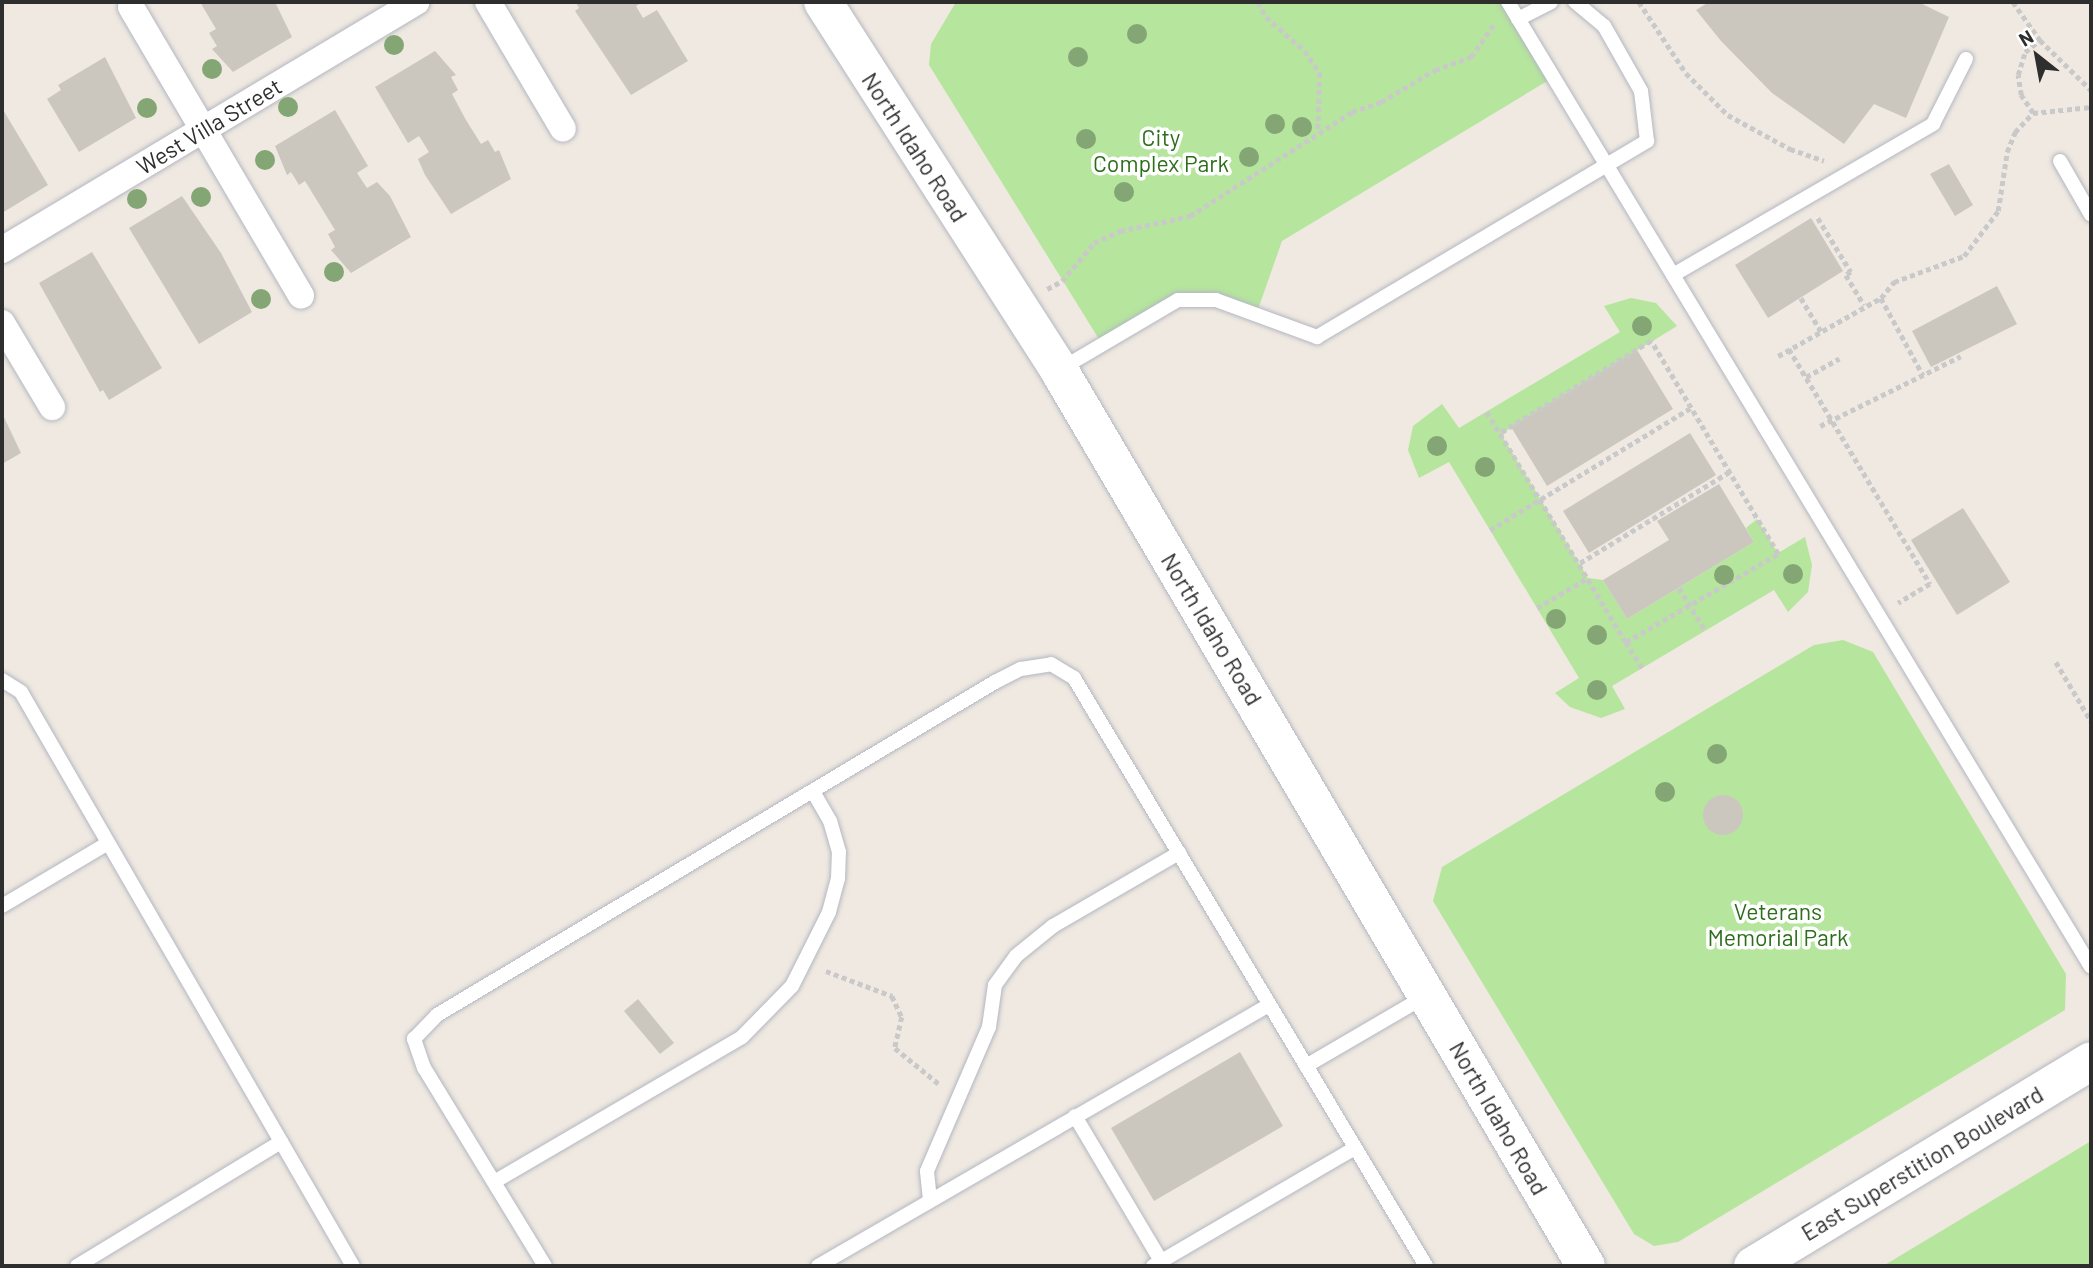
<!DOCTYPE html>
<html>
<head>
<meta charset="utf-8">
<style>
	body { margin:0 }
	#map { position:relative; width:2093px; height:1268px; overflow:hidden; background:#efe9e1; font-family:Barlow,sans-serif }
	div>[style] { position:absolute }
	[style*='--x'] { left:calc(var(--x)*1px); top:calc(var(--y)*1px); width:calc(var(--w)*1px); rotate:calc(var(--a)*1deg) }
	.green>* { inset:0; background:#b6e59e }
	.building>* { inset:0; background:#cbc7bf }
	.round { border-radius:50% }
	.path>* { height:4.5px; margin-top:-2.25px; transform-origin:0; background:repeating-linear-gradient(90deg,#c9c9c9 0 5px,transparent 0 8.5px) }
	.roads { filter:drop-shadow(0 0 2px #b4b7c1) drop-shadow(0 0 2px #b4b7c1) }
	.lane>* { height:14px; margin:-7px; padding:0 7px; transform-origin:7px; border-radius:7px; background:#fff }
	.street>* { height:26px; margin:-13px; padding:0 13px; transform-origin:13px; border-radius:13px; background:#fff }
	.secondary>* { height:38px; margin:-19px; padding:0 19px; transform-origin:19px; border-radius:19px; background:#fff }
	.trees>* { width:20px; height:20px; margin:-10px; border-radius:50%; background:#84a574 }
	span { translate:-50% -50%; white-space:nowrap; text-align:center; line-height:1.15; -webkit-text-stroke:7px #fff; paint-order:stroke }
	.street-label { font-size:23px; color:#2e2e2e }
	.park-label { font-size:23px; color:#2c6e1b }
	.frame { position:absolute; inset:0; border:4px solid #2e2e2e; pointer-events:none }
	.north { position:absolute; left:2002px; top:21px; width:70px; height:70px; -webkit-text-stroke:5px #fff; paint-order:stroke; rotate:329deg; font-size:19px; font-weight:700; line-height:28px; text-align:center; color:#2e2e2e }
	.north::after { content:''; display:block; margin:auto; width:24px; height:32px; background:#2e2e2e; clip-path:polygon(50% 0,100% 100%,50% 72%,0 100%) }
</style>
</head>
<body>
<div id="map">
	<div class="green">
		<div style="clip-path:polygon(956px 2px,1508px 2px,1554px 77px,1282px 241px,1256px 315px,1178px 300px,1102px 344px,929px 65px,931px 44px)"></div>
		<div style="clip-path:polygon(1631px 298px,1656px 303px,1677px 326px,1501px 434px,1588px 578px,1603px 580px,1627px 619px,1754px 542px,1746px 528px,1757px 519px,1778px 553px,1805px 537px,1812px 565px,1808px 592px,1788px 612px,1774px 590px,1612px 686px,1625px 709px,1601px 718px,1570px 707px,1555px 693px,1579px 678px,1449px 462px,1419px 478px,1408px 450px,1413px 426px,1442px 404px,1459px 428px,1620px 332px,1604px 306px)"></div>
		<div style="clip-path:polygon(1843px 640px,1873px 652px,2066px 974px,2065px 1010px,1678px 1242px,1654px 1246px,1634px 1234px,1433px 901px,1442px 867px,1814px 645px)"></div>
		<div style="clip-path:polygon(2091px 1141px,2091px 1266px,1883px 1266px)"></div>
	</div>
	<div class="building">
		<div style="clip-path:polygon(200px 2px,275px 2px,292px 37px,233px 72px,212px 49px,217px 46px,209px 33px,216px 29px)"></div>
		<div style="clip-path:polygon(570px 2px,643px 2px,636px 6px,643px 18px,657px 10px,688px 61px,631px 95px,575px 11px,579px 8px,576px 3px)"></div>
		<div style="clip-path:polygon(1709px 2px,1918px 2px,1949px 17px,1906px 118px,1874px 104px,1844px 144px,1772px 93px,1721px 41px,1696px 10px)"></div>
		<div style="clip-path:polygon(435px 51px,456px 75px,451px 77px,458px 90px,452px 94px,466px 120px,481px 144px,488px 140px,495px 152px,499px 150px,511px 179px,451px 214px,425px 175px,418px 159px,429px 152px,419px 136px,408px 143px,375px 87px)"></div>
		<div style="clip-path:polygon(105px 57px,136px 118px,79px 152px,47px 99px,61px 90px,58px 85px)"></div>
		<div style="clip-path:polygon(2px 108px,48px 185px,2px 213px)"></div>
		<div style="clip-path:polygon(335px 110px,368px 166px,357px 173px,367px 188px,377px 182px,390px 196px,411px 237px,351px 273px,331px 250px,335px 247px,328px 234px,335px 230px,305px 181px,299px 185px,291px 172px,287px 175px,275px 146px)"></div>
		<div style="clip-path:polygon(1949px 164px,1973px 205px,1955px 216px,1930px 174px)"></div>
		<div style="clip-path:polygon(182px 196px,221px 253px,252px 312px,199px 344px,129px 228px)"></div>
		<div style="clip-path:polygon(1811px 218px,1843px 271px,1768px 318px,1735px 265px)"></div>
		<div style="clip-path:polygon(92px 252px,162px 368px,109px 400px,103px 390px,100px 392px,39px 283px)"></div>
		<div style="clip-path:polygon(1997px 286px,2017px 324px,1931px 367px,1912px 331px)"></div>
		<div style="clip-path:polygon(1637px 350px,1673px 409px,1547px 486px,1511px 427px)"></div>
		<div style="clip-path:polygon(2px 413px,21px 453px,2px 464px)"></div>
		<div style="clip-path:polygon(1690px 433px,1716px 475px,1589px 553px,1563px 511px)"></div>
		<div style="clip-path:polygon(1719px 484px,1754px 542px,1627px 619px,1603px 580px,1669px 540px,1657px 521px)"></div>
		<div style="clip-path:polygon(1963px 508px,2010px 582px,1957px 615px,1911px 540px)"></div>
		<div class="round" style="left:1703px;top:795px;width:40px;height:40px"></div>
		<div style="clip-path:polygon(638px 999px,674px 1043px,660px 1054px,624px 1011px)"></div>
		<div style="clip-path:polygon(1240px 1052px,1283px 1126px,1154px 1201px,1111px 1128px)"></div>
	</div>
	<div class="path">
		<div style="--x:1258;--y:2;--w:17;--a:62"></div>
		<div style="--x:1266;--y:17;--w:52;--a:41.1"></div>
		<div style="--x:1305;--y:51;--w:27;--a:56"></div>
		<div style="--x:1320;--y:73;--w:60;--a:91.9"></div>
		<div style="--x:1639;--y:2;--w:85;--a:56.5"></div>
		<div style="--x:1686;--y:73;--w:59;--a:45"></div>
		<div style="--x:1728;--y:115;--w:71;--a:28.7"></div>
		<div style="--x:1790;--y:149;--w:36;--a:19"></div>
		<div style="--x:2013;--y:2;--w:47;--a:54.6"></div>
		<div style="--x:2040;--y:40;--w:71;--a:44.4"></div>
		<div style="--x:2033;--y:113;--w:22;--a:-124"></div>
		<div style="--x:2021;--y:95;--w:20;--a:-99"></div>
		<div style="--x:2018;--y:75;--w:24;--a:-73"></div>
		<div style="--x:2025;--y:52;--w:19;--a:-39"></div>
		<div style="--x:1818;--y:218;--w:63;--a:58.6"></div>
		<div style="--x:1851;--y:272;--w:6;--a:149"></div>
		<div style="--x:1846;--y:275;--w:35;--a:59"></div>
		<div style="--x:1047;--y:289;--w:17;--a:-28"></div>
		<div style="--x:1062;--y:281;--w:50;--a:-49.9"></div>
		<div style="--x:1094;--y:243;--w:29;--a:-25"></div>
		<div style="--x:1120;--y:231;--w:72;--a:-12.1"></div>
		<div style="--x:1190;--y:216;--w:193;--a:-32.7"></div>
		<div style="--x:1352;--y:112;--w:31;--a:-19"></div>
		<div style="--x:1381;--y:102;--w:63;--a:-30.7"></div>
		<div style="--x:1435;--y:70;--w:38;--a:-20"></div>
		<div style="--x:1471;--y:57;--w:39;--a:-55"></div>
		<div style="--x:1801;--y:298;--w:39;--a:59"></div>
		<div style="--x:1881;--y:298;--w:88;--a:61.4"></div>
		<div style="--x:1789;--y:349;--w:274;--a:59"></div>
		<div style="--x:1930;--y:584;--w:37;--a:149"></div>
		<div style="--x:1778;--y:356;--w:118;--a:-29.4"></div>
		<div style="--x:1881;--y:298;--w:21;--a:-51"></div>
		<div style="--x:1894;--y:282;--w:75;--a:-20.4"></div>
		<div style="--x:1964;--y:256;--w:56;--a:-52.9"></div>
		<div style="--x:1998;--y:211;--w:60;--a:-81.3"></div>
		<div style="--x:2007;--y:152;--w:22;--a:-68"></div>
		<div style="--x:2015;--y:132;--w:26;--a:-47"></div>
		<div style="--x:2033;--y:113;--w:58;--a:-5.9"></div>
		<div style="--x:1806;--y:377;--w:38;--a:-29"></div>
		<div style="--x:1487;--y:412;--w:269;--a:58.9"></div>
		<div style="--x:1626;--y:642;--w:176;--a:-30.1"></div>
		<div style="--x:1778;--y:554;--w:248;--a:-120.8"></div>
		<div style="--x:1651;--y:341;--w:176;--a:148.5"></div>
		<div style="--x:1820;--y:426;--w:157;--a:-26.4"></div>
		<div style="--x:1490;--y:530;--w:235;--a:-31.3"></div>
		<div style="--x:1580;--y:563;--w:175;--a:-31.4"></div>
		<div style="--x:1679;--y:588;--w:49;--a:58.2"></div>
		<div style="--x:1537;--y:608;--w:59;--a:-30.5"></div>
		<div style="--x:1626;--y:642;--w:31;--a:58"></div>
		<div style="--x:2056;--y:662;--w:69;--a:59.3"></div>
		<div style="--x:826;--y:971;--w:71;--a:20.7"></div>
		<div style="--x:892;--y:996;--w:23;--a:65"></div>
		<div style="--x:902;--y:1017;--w:32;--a:103"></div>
		<div style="--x:895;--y:1048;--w:57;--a:39.3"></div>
	</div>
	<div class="roads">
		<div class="lane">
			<div style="--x:1508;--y:2;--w:1127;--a:58.86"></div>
			<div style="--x:1518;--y:19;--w:37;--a:-27"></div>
			<div style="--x:2060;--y:161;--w:62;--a:60.1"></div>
			<div style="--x:1673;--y:275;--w:301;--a:-30.1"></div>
			<div style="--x:1933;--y:124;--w:73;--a:-63.1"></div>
			<div style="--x:1059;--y:370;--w:138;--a:-30.5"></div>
			<div style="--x:1178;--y:300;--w:38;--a:0"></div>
			<div style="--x:1216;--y:300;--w:108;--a:20.1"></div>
			<div style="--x:1317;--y:337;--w:384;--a:-30.7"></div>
			<div style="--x:1647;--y:141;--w:50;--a:-96.8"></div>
			<div style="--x:1641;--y:91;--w:75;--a:-119.6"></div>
			<div style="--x:1604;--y:26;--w:38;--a:-140"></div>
			<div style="--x:2;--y:680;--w:22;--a:32"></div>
			<div style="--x:21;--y:692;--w:663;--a:59.96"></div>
			<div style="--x:2;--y:906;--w:123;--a:-30.7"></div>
			<div style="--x:1306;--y:1066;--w:139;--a:-30.3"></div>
			<div style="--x:1075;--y:1116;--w:169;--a:59.3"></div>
			<div style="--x:494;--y:1182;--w:287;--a:-30.3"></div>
			<div style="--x:742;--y:1037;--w:71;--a:-45.6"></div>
			<div style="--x:792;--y:986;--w:83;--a:-63.4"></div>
			<div style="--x:829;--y:912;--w:34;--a:-75"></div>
			<div style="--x:838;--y:879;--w:27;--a:-88"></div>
			<div style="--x:839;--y:852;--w:32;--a:-106"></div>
			<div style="--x:830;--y:821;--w:34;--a:-120"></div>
			<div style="--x:930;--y:1200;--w:29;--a:-96"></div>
			<div style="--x:927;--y:1171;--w:157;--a:-66.7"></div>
			<div style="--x:989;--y:1027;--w:42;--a:-81.9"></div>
			<div style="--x:995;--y:985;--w:36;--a:-54"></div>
			<div style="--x:1016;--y:956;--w:48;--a:-39"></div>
			<div style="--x:1053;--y:926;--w:146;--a:-30.1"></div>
			<div style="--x:77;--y:1266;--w:239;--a:-31.3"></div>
			<div style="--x:545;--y:1266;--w:232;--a:-121.4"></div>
			<div style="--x:424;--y:1068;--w:31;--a:-109"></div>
			<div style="--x:414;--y:1039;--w:33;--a:-46"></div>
			<div style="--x:437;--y:1015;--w:650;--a:-30.83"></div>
			<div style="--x:995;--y:682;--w:29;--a:-27"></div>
			<div style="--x:1021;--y:669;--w:30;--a:-9"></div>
			<div style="--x:1051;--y:664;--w:27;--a:31"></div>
			<div style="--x:1074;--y:678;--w:685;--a:59.09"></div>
			<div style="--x:818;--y:1266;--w:521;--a:-30.06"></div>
			<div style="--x:1153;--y:1266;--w:234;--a:-30.3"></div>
		</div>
		<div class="street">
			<div style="--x:488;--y:2;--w:147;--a:59.4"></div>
			<div style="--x:131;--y:7;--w:335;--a:59.5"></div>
			<div style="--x:2;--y:250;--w:483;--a:-30.9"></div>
			<div style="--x:2;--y:323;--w:98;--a:59.2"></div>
		</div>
		<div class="secondary">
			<div style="--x:823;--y:2;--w:437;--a:57.3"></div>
			<div style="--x:1059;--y:370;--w:1039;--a:59.54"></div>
			<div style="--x:1753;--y:1266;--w:395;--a:-31.2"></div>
		</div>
	</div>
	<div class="trees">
		<div style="left:1137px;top:34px"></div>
		<div style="left:394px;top:45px"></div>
		<div style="left:1078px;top:57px"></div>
		<div style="left:212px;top:69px"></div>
		<div style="left:288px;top:107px"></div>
		<div style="left:147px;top:108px"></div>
		<div style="left:1275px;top:124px"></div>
		<div style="left:1302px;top:127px"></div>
		<div style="left:1086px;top:139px"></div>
		<div style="left:1249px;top:157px"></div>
		<div style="left:265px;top:160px"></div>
		<div style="left:1124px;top:192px"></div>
		<div style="left:201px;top:197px"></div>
		<div style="left:137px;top:199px"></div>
		<div style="left:334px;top:272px"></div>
		<div style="left:261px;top:299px"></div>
		<div style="left:1642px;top:326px"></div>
		<div style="left:1437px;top:446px"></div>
		<div style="left:1485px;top:467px"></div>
		<div style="left:1793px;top:574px"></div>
		<div style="left:1724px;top:575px"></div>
		<div style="left:1556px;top:619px"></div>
		<div style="left:1597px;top:635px"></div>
		<div style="left:1597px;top:690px"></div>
		<div style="left:1717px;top:754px"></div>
		<div style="left:1665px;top:792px"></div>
	</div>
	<div class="street-label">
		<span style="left:209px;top:126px;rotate:-31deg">West Villa Street</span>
		<span style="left:915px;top:147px;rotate:57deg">North Idaho Road</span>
		<span style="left:1212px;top:629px;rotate:59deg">North Idaho Road</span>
		<span style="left:1499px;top:1118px;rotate:60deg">North Idaho Road</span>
		<span style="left:1922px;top:1163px;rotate:-31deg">East Superstition Boulevard</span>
	</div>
	<div class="park-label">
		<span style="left:1161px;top:150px">City<br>Complex Park</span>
		<span style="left:1778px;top:924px">Veterans<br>Memorial Park</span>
	</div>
	<div class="frame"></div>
	<div class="north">N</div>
</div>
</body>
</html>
